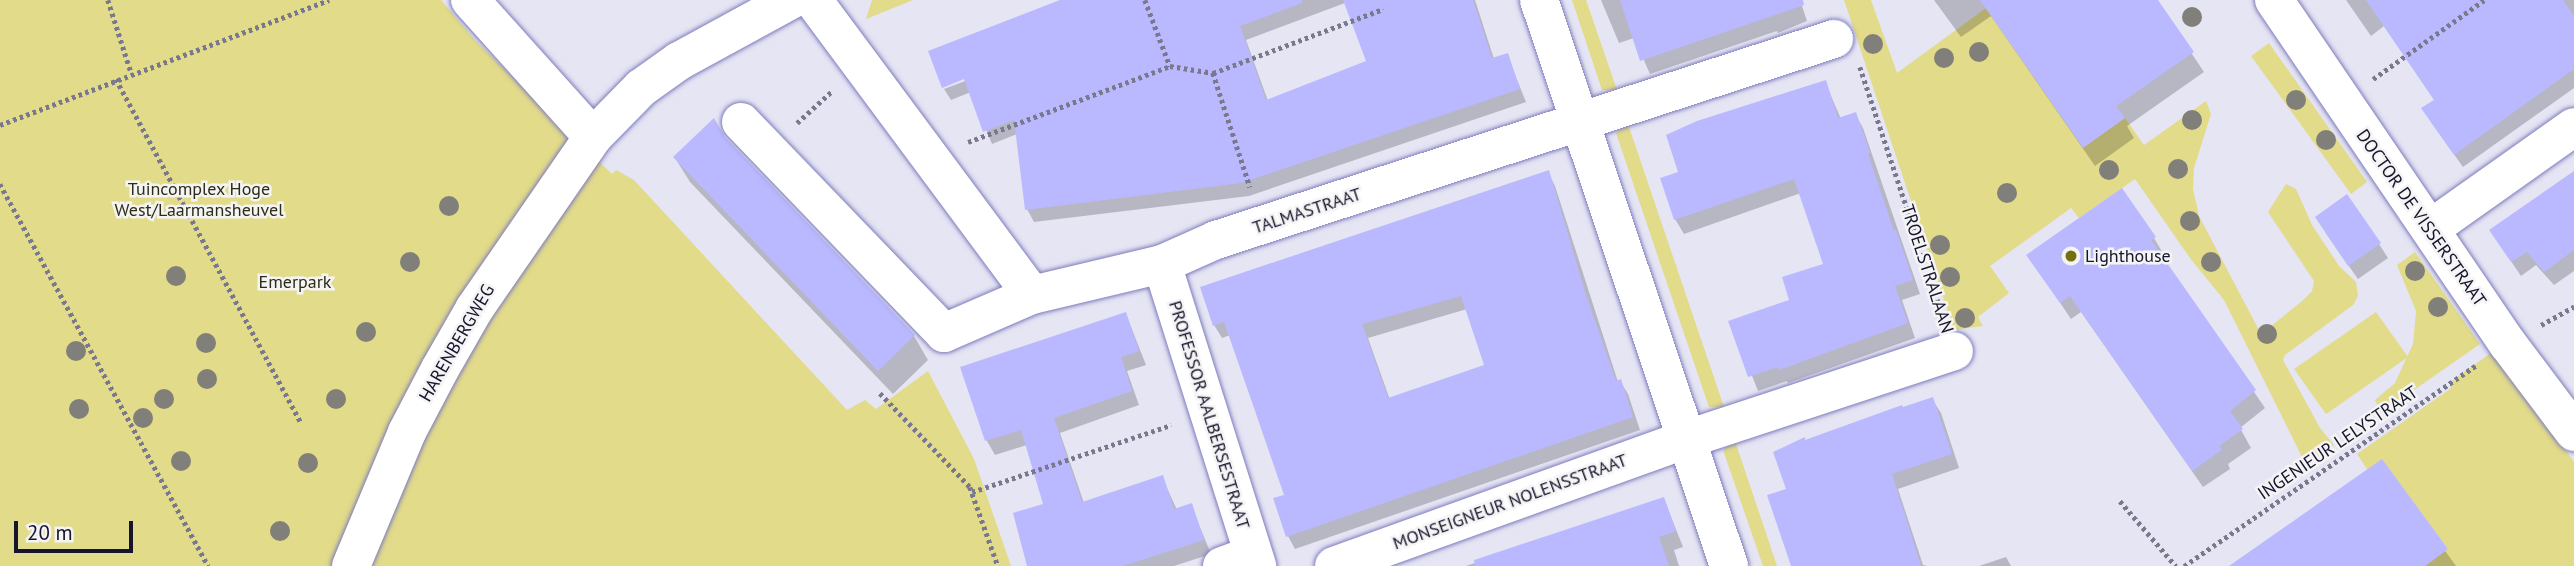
<!DOCTYPE html>
<html>
<head>
<meta charset="utf-8">
<style>
	body { margin:0 }
	#map { position:relative; width:2574px; height:566px; overflow:hidden; background:#e5e5f4; font-family:"PT Sans",sans-serif }
	div>[style] { position:absolute }
	[style*='--x'] { left:calc(var(--x)*1px); top:calc(var(--y)*1px); width:calc(var(--w)*1px); rotate:calc(var(--a)*1deg) }
	.green>* { inset:0; background:#e2db8a }
	.shadow>* { inset:0; background:#0003 }
	.building>* { inset:0; background:#bab9ff }
	.path>* { height:4.5px; margin-top:-2.25px; transform-origin:0; background:repeating-linear-gradient(90deg,#79788c 0 3.5px,transparent 0 7px) }
	.roads { filter:drop-shadow(0 0 2px #7e7cbd) drop-shadow(0 0 2px #7e7cbd) }
	.minor>* { height:38px; margin:-19px; padding:0 19px; transform-origin:19px; border-radius:19px; background:#fff }
	.trees>* { width:20px; height:20px; margin:-10px; border-radius:50%; background:#807f7a }
	.dots>* { width:19px; height:19px; translate:-50% -50%; box-sizing:border-box; border:4px solid #f4f4f4; border-radius:50% }
	span { translate:-50% -50%; white-space:nowrap; text-align:center; line-height:1.15; -webkit-text-stroke:5px #f4f4f4; paint-order:stroke }
	.park-label { font-size:18px; color:#2d2c16 }
	.street-label { font-size:18px; color:#17152e }
	.poi-label { font-size:18px; color:#17152e }
	.left { translate:0 -50%; text-align:left }
	.scale { position:absolute; left:14px; top:521px; width:119px; height:32px; box-sizing:border-box; border:4px solid #17152e; border-top:0; padding-left:9px; font-size:21px; line-height:24px; white-space:nowrap; color:#17152e; -webkit-text-stroke:5px #f4f4f4; paint-order:stroke }
</style>
</head>
<body>
<div id="map">
	<div class="green">
		<div style="clip-path:polygon(0 0,441px 0,475px 40px,612px 174px,616px 170px,634px 180px,847px 410px,865px 400px,876px 409px,928px 371px,974px 459px,1011px 566px,0 566px)"></div>
		<div style="clip-path:polygon(872px 0,913px 0,866px 19px)"></div>
		<div style="clip-path:polygon(1572px 0,1586px 0,1617px 90px,1602px 90px)"></div>
		<div style="clip-path:polygon(1844px 0,1871px 0,1897px 73px,1986px 8px,2083px 147px,2125px 118px,2144px 145px,2206px 101px,2211px 114px,2194px 168px,2193px 189px,2199px 216px,2261px 334px,2301px 302px,2312px 291px,2314px 281px,2268px 212px,2286px 184px,2296px 189px,2312px 225px,2339px 266px,2356px 282px,2358px 296px,2353px 305px,2285px 355px,2283px 360px,2320px 428px,2334px 445px,2306px 465px,2224px 300px,2190px 258px,2135px 179px,2079px 218px,2071px 208px,1990px 266px,2009px 293px,1978px 317px,1983px 326px,1954px 330px)"></div>
		<div style="clip-path:polygon(2269px 43px,2367px 182px,2351px 194px,2251px 56px)"></div>
		<div style="clip-path:polygon(1628px 124px,1724px 407px,1709px 407px,1616px 133px)"></div>
		<div style="clip-path:polygon(2415px 252px,2480px 344px,2381px 413px,2375px 400px,2395px 383px,2413px 344px,2416px 311px,2397px 265px)"></div>
		<div style="clip-path:polygon(2376px 312px,2408px 357px,2326px 414px,2294px 369px)"></div>
		<div style="clip-path:polygon(2495px 350px,2574px 462px,2574px 566px,2425px 566px,2448px 549px,2395px 478px,2367px 469px,2357px 454px,2450px 389px,2453px 380px)"></div>
		<div style="clip-path:polygon(1735px 441px,1777px 566px,1763px 566px,1723px 450px)"></div>
	</div>
	<div class="shadow">
		<div style="clip-path:polygon(evenodd,1064px 0,1475px 0,1494px 59px,1507px 55px,1526px 102px,1249px 196px,1034px 222px,1027px 209px,1017px 134px,992px 144px,971px 92px,951px 100px,944px 89px,973px 78px,1064px 0,1345px 3px,1368px 63px,1268px 101px,1246px 40px,1345px 3px)"></div>
		<div style="clip-path:polygon(1601px 0,1800px 0,1807px 21px,1778px 33px,1777px 31px,1650px 74px,1634px 38px,1619px 43px)"></div>
		<div style="clip-path:polygon(1934px 0,2156px 0,2204px 72px,2127px 126px,2134px 138px,2095px 166px,1991px 16px,1961px 37px)"></div>
		<div style="clip-path:polygon(2346px 0,2574px 0,2574px 88px,2463px 167px,2431px 122px,2435px 101px,2384px 26px,2371px 36px)"></div>
		<div style="clip-path:polygon(1825px 82px,1841px 119px,1855px 114px,1863px 128px,1920px 294px,1902px 300px,1915px 338px,1788px 383px,1787px 381px,1758px 391px,1731px 322px,1791px 301px,1825px 265px,1801px 193px,1684px 234px,1675px 219px,1680px 173px)"></div>
		<div style="clip-path:polygon(724px 138px,914px 336px,928px 360px,893px 394px,690px 182px,675px 158px)"></div>
		<div style="clip-path:polygon(evenodd,1548px 172px,1555px 186px,1618px 382px,1620px 381px,1628px 394px,1640px 430px,1295px 549px,1288px 536px,1286px 496px,1230px 335px,1222px 338px,1214px 325px,1548px 172px,1467px 309px,1486px 366px,1390px 400px,1368px 338px,1467px 309px)"></div>
		<div style="clip-path:polygon(2574px 173px,2574px 271px,2554px 285px,2536px 265px,2521px 276px,2500px 245px)"></div>
		<div style="clip-path:polygon(2325px 232px,2379px 244px,2388px 258px,2358px 279px)"></div>
		<div style="clip-path:polygon(2154px 238px,2164px 255px,2162px 257px,2265px 408px,2240px 428px,2251px 448px,2228px 464px,2230px 469px,2203px 487px,2081px 312px,2071px 319px,2028px 255px)"></div>
		<div style="clip-path:polygon(1126px 314px,1146px 365px,1127px 371px,1139px 405px,1060px 433px,1084px 503px,1162px 477px,1177px 510px,1191px 505px,1211px 554px,1174px 566px,1030px 566px,1045px 505px,1027px 445px,995px 455px,987px 441px,962px 368px)"></div>
		<div style="clip-path:polygon(1932px 399px,1941px 413px,1959px 468px,1898px 489px,1923px 565px,1927px 566px,1805px 566px,1788px 490px,1805px 442px)"></div>
		<div style="clip-path:polygon(2381px 462px,2456px 566px,2232px 566px)"></div>
		<div style="clip-path:polygon(1664px 499px,1683px 547px,1674px 550px,1679px 566px,1466px 566px)"></div>
		<div style="clip-path:polygon(2006px 557px,2011px 566px,1979px 566px)"></div>
	</div>
	<div class="building">
		<div style="clip-path:polygon(1060px 0,1302px 0,1302px 3px,1240px 26px,1266px 100px,1366px 61px,1343px 0,1473px 0,1492px 58px,1508px 53px,1520px 89px,1241px 183px,1025px 210px,1014px 120px,983px 132px,964px 79px,942px 88px,928px 51px)"></div>
		<div style="clip-path:polygon(1620px 0,1803px 0,1804px 5px,1640px 61px)"></div>
		<div style="clip-path:polygon(1980px 0,2158px 0,2194px 52px,2116px 106px,2125px 118px,2083px 148px)"></div>
		<div style="clip-path:polygon(2366px 0,2563px 0,2574px 16px,2574px 69px,2454px 155px,2421px 108px,2434px 100px)"></div>
		<div style="clip-path:polygon(1826px 80px,1838px 118px,1856px 112px,1870px 153px,1868px 154px,1894px 231px,1896px 230px,1913px 280px,1895px 286px,1908px 323px,1779px 370px,1778px 367px,1748px 377px,1728px 321px,1789px 300px,1782px 277px,1823px 264px,1794px 179px,1674px 220px,1660px 178px,1678px 172px,1666px 135px,1697px 121px)"></div>
		<div style="clip-path:polygon(714px 118px,725px 137px,915px 335px,878px 371px,673px 157px)"></div>
		<div style="clip-path:polygon(evenodd,1549px 170px,1585px 292px,1616px 381px,1621px 379px,1633px 417px,1286px 537px,1273px 498px,1284px 495px,1254px 408px,1224px 322px,1213px 326px,1200px 287px,1549px 170px,1461px 296px,1484px 365px,1388px 398px,1362px 324px,1461px 296px)"></div>
		<div style="clip-path:polygon(2574px 171px,2574px 250px,2544px 272px,2527px 252px,2511px 262px,2489px 230px)"></div>
		<div style="clip-path:polygon(2122px 188px,2156px 237px,2151px 240px,2256px 390px,2230px 411px,2243px 429px,2219px 446px,2222px 450px,2192px 471px,2070px 296px,2060px 303px,2026px 255px)"></div>
		<div style="clip-path:polygon(2347px 194px,2381px 243px,2348px 266px,2315px 217px)"></div>
		<div style="clip-path:polygon(1126px 312px,1139px 351px,1121px 357px,1132px 391px,1054px 418px,1082px 502px,1163px 475px,1174px 509px,1192px 503px,1204px 540px,1123px 566px,1027px 566px,1013px 513px,1043px 504px,1021px 430px,985px 441px,960px 367px)"></div>
		<div style="clip-path:polygon(1933px 397px,1952px 454px,1892px 474px,1921px 566px,1791px 566px,1767px 495px,1786px 489px,1773px 452px,1805px 437px,1805px 440px,1902px 405px,1903px 407px)"></div>
		<div style="clip-path:polygon(2382px 459px,2448px 549px,2425px 566px,2229px 566px)"></div>
		<div style="clip-path:polygon(1664px 497px,1676px 531px,1659px 537px,1669px 566px,1475px 566px,1474px 560px)"></div>
	</div>
	<div class="path">
		<div style="--x:108;--y:0;--w:76;--a:72.3"></div>
		<div style="--x:1145;--y:0;--w:71;--a:69.3"></div>
		<div style="--x:1170;--y:66;--w:44;--a:9.2"></div>
		<div style="--x:1213;--y:73;--w:120;--a:72"></div>
		<div style="--x:1860;--y:67;--w:260;--a:71.6"></div>
		<div style="--x:1213;--y:73;--w:182;--a:-20.6"></div>
		<div style="--x:116;--y:79;--w:390;--a:61.7"></div>
		<div style="--x:2373;--y:79;--w:136;--a:-35.4"></div>
		<div style="--x:797;--y:123;--w:47;--a:-42.4"></div>
		<div style="--x:0;--y:125;--w:352;--a:-20.8"></div>
		<div style="--x:968;--y:142;--w:216;--a:-20.6"></div>
		<div style="--x:0;--y:184;--w:435;--a:61.4"></div>
		<div style="--x:2541;--y:325;--w:38;--a:-29"></div>
		<div style="--x:880;--y:393;--w:130;--a:46.2"></div>
		<div style="--x:970;--y:487;--w:84;--a:70.5"></div>
		<div style="--x:972;--y:492;--w:210;--a:-18.6"></div>
		<div style="--x:2120;--y:501;--w:86;--a:49.3"></div>
		<div style="--x:2184;--y:566;--w:355;--a:-34.5"></div>
	</div>
	<div class="roads">
		<div class="minor">
			<div style="--x:470;--y:0;--w:184;--a:48.1"></div>
			<div style="--x:813;--y:0;--w:367;--a:53.4"></div>
			<div style="--x:1539;--y:0;--w:597;--a:71.44"></div>
			<div style="--x:2274;--y:0;--w:416;--a:55.8"></div>
			<div style="--x:2508;--y:344;--w:110;--a:53.1"></div>
			<div style="--x:741;--y:122;--w:293;--a:46.1"></div>
			<div style="--x:944;--y:333;--w:96;--a:-23.4"></div>
			<div style="--x:1032;--y:295;--w:134;--a:-13.4"></div>
			<div style="--x:1162;--y:264;--w:59;--a:-24"></div>
			<div style="--x:1216;--y:240;--w:650;--a:-18.02"></div>
			<div style="--x:2430;--y:229;--w:176;--a:-35.3"></div>
			<div style="--x:1162;--y:264;--w:317;--a:72.5"></div>
			<div style="--x:351;--y:566;--w:145;--a:-67.3"></div>
			<div style="--x:407;--y:432;--w:71;--a:-62.4"></div>
			<div style="--x:440;--y:369;--w:70;--a:-60.2"></div>
			<div style="--x:475;--y:308;--w:208;--a:-55.4"></div>
			<div style="--x:593;--y:137;--w:69;--a:-45.6"></div>
			<div style="--x:641;--y:88;--w:47;--a:-35.4"></div>
			<div style="--x:679;--y:61;--w:128;--a:-28.6"></div>
			<div style="--x:1222;--y:566;--w:33;--a:-20"></div>
			<div style="--x:1334;--y:566;--w:375;--a:-19.8"></div>
			<div style="--x:1687;--y:439;--w:281;--a:-18.2"></div>
		</div>
	</div>
	<div class="trees">
		<div style="left:2192px;top:17px"></div>
		<div style="left:1873px;top:44px"></div>
		<div style="left:1979px;top:52px"></div>
		<div style="left:1944px;top:58px"></div>
		<div style="left:2296px;top:100px"></div>
		<div style="left:2192px;top:120px"></div>
		<div style="left:2326px;top:140px"></div>
		<div style="left:2178px;top:169px"></div>
		<div style="left:2109px;top:170px"></div>
		<div style="left:2007px;top:193px"></div>
		<div style="left:449px;top:206px"></div>
		<div style="left:2190px;top:221px"></div>
		<div style="left:1940px;top:245px"></div>
		<div style="left:410px;top:262px"></div>
		<div style="left:2211px;top:262px"></div>
		<div style="left:2415px;top:271px"></div>
		<div style="left:176px;top:276px"></div>
		<div style="left:1950px;top:277px"></div>
		<div style="left:2438px;top:307px"></div>
		<div style="left:1965px;top:318px"></div>
		<div style="left:366px;top:332px"></div>
		<div style="left:2267px;top:334px"></div>
		<div style="left:206px;top:343px"></div>
		<div style="left:76px;top:351px"></div>
		<div style="left:207px;top:379px"></div>
		<div style="left:164px;top:399px"></div>
		<div style="left:336px;top:399px"></div>
		<div style="left:79px;top:409px"></div>
		<div style="left:143px;top:418px"></div>
		<div style="left:181px;top:461px"></div>
		<div style="left:308px;top:463px"></div>
		<div style="left:280px;top:531px"></div>
	</div>
	<div class="dots">
		<div style="left:2071px;top:256px;background:#766f0e"></div>
	</div>
	<div class="park-label">
		<span style="left:199px;top:200px">Tuincomplex Hoge<br>West/Laarmansheuvel</span>
		<span style="left:295px;top:282px">Emerpark</span>
	</div>
	<div class="street-label">
		<span style="left:1307px;top:211px;rotate:-18deg">TALMASTRAAT</span>
		<span style="left:2421px;top:218px;rotate:55deg">DOCTOR DE VISSERSTRAAT</span>
		<span style="left:1927px;top:269px;rotate:72deg">TROELSTRALAAN</span>
		<span style="left:457px;top:343px;rotate:-60deg">HARENBERGWEG</span>
		<span style="left:1209px;top:415px;rotate:73deg">PROFESSOR AALBERSESTRAAT</span>
		<span style="left:2338px;top:443px;rotate:-34deg">INGENIEUR LELYSTRAAT</span>
		<span style="left:1510px;top:502px;rotate:-20deg">MONSEIGNEUR NOLENSSTRAAT</span>
	</div>
	<div class="poi-label">
		<span class="left" style="left:2085px;top:256px">Lighthouse</span>
	</div>
	<div class="scale">20 m</div>
</div>
</body>
</html>
